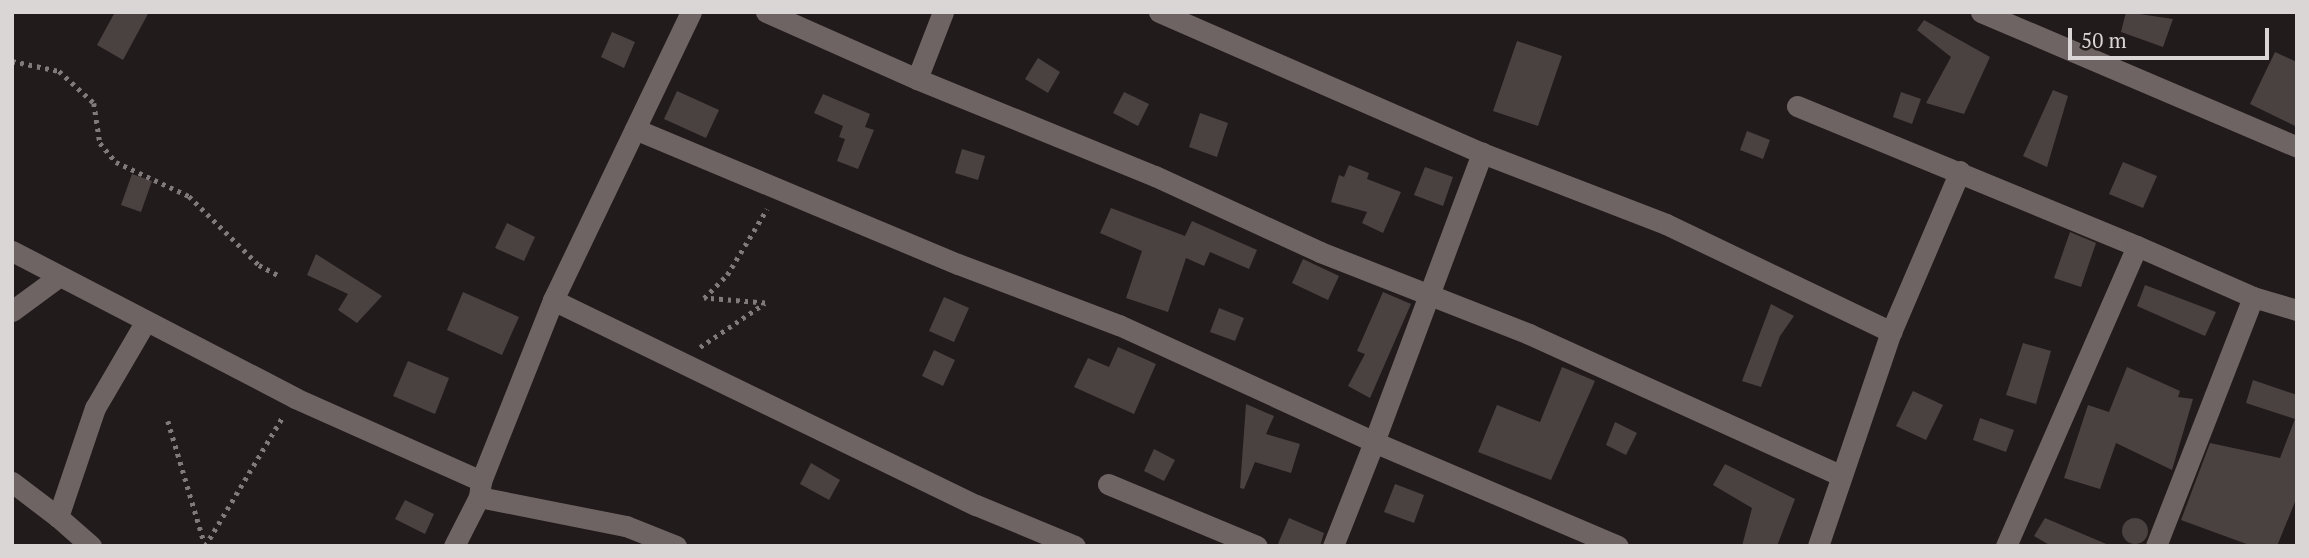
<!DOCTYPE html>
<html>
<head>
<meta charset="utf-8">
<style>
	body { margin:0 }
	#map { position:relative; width:2309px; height:558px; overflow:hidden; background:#221b1b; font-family:"PT Serif",serif }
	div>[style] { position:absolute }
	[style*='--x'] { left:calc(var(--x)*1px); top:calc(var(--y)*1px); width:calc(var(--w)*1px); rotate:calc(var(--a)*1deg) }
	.building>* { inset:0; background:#4a4241 }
	.round { border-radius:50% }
	.path>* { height:4.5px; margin-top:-2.25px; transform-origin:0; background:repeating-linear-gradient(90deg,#807a7a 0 3.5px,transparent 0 8.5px) }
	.minor>* { height:21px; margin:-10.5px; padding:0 10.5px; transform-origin:10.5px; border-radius:10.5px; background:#6d6463 }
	span { translate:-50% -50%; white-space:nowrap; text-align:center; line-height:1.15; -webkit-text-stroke:6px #221b1b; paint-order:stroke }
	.frame { position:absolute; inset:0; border:14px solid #dbd6d6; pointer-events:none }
	.scale { position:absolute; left:2068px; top:28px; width:201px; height:32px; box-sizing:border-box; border:4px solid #dbd6d6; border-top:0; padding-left:9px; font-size:21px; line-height:24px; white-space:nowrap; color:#dbd6d6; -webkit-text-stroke:5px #221b1b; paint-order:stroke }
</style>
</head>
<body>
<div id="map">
	<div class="building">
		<div style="clip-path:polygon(115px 12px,149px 12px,123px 60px,97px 45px)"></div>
		<div style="clip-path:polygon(2126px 12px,2173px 19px,2163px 47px,2121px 32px)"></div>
		<div style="clip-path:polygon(1924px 20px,1990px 57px,1964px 114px,1926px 103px,1951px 57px,1917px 30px)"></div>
		<div style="clip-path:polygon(612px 32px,635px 42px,624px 68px,601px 57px)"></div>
		<div style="clip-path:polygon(1517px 41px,1562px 56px,1538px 126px,1493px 111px)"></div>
		<div style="clip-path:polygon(2275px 52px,2297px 62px,2297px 127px,2250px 104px)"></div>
		<div style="clip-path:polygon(1038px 58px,1060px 72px,1048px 93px,1025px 79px)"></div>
		<div style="clip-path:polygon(2053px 90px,2068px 96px,2047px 167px,2023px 156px)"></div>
		<div style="clip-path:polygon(677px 91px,719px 110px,706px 138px,664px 119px)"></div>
		<div style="clip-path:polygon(1124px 92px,1149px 104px,1138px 126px,1113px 113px)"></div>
		<div style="clip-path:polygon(1901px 92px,1921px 99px,1912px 124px,1893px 117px)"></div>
		<div style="clip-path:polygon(823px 94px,870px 114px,865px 127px,874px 130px,858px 169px,837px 161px,845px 139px,839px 137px,843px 126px,814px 113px)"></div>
		<div style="clip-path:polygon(1200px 113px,1228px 123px,1217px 157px,1189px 147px)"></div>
		<div style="clip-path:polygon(1747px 131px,1770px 140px,1763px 159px,1740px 150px)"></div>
		<div style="clip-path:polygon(962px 149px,985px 156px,978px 180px,955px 173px)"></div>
		<div style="clip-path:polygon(2123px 162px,2157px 176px,2143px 208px,2109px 194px)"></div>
		<div style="clip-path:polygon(1349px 165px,1369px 173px,1367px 179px,1401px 192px,1383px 233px,1362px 223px,1367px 212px,1331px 202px,1339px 175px,1344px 177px)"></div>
		<div style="clip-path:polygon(1425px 167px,1453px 177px,1443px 206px,1414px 195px)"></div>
		<div style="clip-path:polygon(132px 174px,152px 181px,141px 212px,121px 205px)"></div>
		<div style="clip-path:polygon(1111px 208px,1185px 236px,1192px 221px,1257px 250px,1249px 269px,1210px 252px,1204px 266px,1186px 258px,1168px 312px,1126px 298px,1142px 251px,1100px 233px)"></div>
		<div style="clip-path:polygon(507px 223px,535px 237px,524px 261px,495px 248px)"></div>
		<div style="clip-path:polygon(2070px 232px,2096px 243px,2081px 287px,2054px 278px)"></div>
		<div style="clip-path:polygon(316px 254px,382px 296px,357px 323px,338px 310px,348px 294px,307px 275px)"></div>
		<div style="clip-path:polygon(1303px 259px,1339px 276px,1328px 300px,1292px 283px)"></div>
		<div style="clip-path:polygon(2145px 285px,2216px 312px,2205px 336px,2137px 306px)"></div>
		<div style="clip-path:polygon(463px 292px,519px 317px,502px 355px,447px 330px)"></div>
		<div style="clip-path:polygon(1383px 292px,1411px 304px,1370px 398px,1348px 386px,1365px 354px,1357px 351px)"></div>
		<div style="clip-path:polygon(944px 297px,969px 308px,954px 342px,929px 331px)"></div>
		<div style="clip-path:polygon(1771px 304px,1794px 316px,1780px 336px,1761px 387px,1742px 381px)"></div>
		<div style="clip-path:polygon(1219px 308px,1244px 318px,1235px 341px,1210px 332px)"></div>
		<div style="clip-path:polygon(2023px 343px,2051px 351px,2036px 404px,2006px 395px)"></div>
		<div style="clip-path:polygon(1118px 347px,1156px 364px,1134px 414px,1074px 387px,1088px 358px,1109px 367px)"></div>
		<div style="clip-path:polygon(934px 350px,955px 360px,943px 386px,922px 376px)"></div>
		<div style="clip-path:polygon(408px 361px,449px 378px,435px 414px,393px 396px)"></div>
		<div style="clip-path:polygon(1562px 367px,1595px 381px,1551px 480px,1478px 452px,1497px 405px,1540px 422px)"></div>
		<div style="clip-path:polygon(2127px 367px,2180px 391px,2178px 397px,2193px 399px,2172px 470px,2116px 443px,2100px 489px,2064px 478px,2088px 405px,2109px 412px)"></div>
		<div style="clip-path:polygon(2253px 380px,2297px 395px,2297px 497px,2277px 546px,2252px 546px,2181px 520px,2210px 443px,2280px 458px,2295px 419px,2246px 403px)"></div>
		<div style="clip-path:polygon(1913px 391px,1943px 405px,1926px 440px,1896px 426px)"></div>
		<div style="clip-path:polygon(1246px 404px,1274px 416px,1266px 434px,1300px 444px,1291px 473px,1255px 462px,1244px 489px,1240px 488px)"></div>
		<div style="clip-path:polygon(1980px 418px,2014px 430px,2006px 452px,1973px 440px)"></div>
		<div style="clip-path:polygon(1615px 422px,1637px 433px,1626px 455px,1606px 445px)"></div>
		<div style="clip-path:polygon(1154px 449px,1175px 460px,1164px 481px,1144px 471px)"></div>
		<div style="clip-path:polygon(811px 463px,840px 480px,829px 500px,800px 484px)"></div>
		<div style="clip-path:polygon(1725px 464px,1795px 499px,1777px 546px,1742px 546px,1752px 508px,1713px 485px)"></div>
		<div style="clip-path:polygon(1395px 484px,1424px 495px,1414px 523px,1384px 512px)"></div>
		<div style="clip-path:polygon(405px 500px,434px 514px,425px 534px,395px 519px)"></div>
		<div class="round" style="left:2122px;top:518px;width:26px;height:26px"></div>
		<div style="clip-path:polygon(1289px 518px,1324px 533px,1320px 546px,1277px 546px)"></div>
		<div style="clip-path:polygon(2045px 518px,2111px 546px,2051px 546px,2034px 536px)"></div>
	</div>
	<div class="path">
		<div style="--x:12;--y:61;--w:48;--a:12"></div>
		<div style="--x:59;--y:71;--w:47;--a:42.4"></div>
		<div style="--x:94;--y:103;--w:40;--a:81.5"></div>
		<div style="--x:100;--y:143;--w:25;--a:50"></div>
		<div style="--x:116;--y:162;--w:81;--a:25"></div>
		<div style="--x:189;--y:196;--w:98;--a:44.6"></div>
		<div style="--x:259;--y:265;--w:24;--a:28"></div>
		<div style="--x:700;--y:347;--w:78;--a:-34.1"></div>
		<div style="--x:765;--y:303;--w:61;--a:-175.3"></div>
		<div style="--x:704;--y:298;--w:33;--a:-45"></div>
		<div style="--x:727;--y:275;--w:77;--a:-58.8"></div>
		<div style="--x:168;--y:421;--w:129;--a:73.4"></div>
		<div style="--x:205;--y:546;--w:152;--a:-59"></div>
	</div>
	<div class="minor">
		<div style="--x:766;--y:12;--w:165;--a:23.9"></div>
		<div style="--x:917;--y:79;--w:72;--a:-68.8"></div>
		<div style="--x:1159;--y:12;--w:352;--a:23.6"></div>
		<div style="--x:1482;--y:153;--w:197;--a:21.1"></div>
		<div style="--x:1666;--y:224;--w:250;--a:25.6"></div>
		<div style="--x:1981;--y:12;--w:344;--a:23.1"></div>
		<div style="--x:917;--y:79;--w:257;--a:22.2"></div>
		<div style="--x:1155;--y:176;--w:182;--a:24.7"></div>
		<div style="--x:1320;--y:252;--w:225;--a:21.4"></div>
		<div style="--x:1529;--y:334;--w:341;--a:24.4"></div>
		<div style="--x:1797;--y:106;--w:368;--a:22.4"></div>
		<div style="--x:635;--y:129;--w:350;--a:22.7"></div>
		<div style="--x:958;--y:264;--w:172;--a:20.8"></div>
		<div style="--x:1119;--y:325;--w:281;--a:24.6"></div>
		<div style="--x:1374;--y:442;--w:309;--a:-69.5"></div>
		<div style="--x:12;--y:251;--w:319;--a:27.4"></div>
		<div style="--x:295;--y:398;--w:204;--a:24"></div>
		<div style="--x:481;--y:481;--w:16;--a:97"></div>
		<div style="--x:553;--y:300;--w:470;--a:25.9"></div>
		<div style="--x:976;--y:505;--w:107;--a:22.5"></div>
		<div style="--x:12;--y:311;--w:56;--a:-36.3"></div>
		<div style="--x:481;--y:481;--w:195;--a:-68.3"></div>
		<div style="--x:553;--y:300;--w:319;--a:-64.4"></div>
		<div style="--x:12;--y:482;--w:58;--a:37.3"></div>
		<div style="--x:1108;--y:484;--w:161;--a:22.6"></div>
		<div style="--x:91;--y:546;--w:44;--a:-138.7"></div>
		<div style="--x:58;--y:517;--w:115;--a:-71.3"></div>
		<div style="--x:95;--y:408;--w:97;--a:-59.7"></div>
		<div style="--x:454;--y:546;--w:55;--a:-63"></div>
		<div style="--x:479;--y:497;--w:150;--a:11.2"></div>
		<div style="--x:626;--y:526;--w:54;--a:21.8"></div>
		<div style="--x:1333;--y:546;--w:112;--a:-68.5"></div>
		<div style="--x:1374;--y:442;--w:265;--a:23.1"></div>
		<div style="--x:1818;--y:546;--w:226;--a:-71.2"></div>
		<div style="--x:1891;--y:332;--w:175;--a:-66.8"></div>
		<div style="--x:2006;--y:546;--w:327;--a:-66.4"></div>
		<div style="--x:2137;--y:246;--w:127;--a:23.7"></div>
		<div style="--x:2253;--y:297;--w:46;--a:16.5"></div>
		<div style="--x:2156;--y:546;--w:267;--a:-68.7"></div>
	</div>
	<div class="frame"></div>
	<div class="scale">50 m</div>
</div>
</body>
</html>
